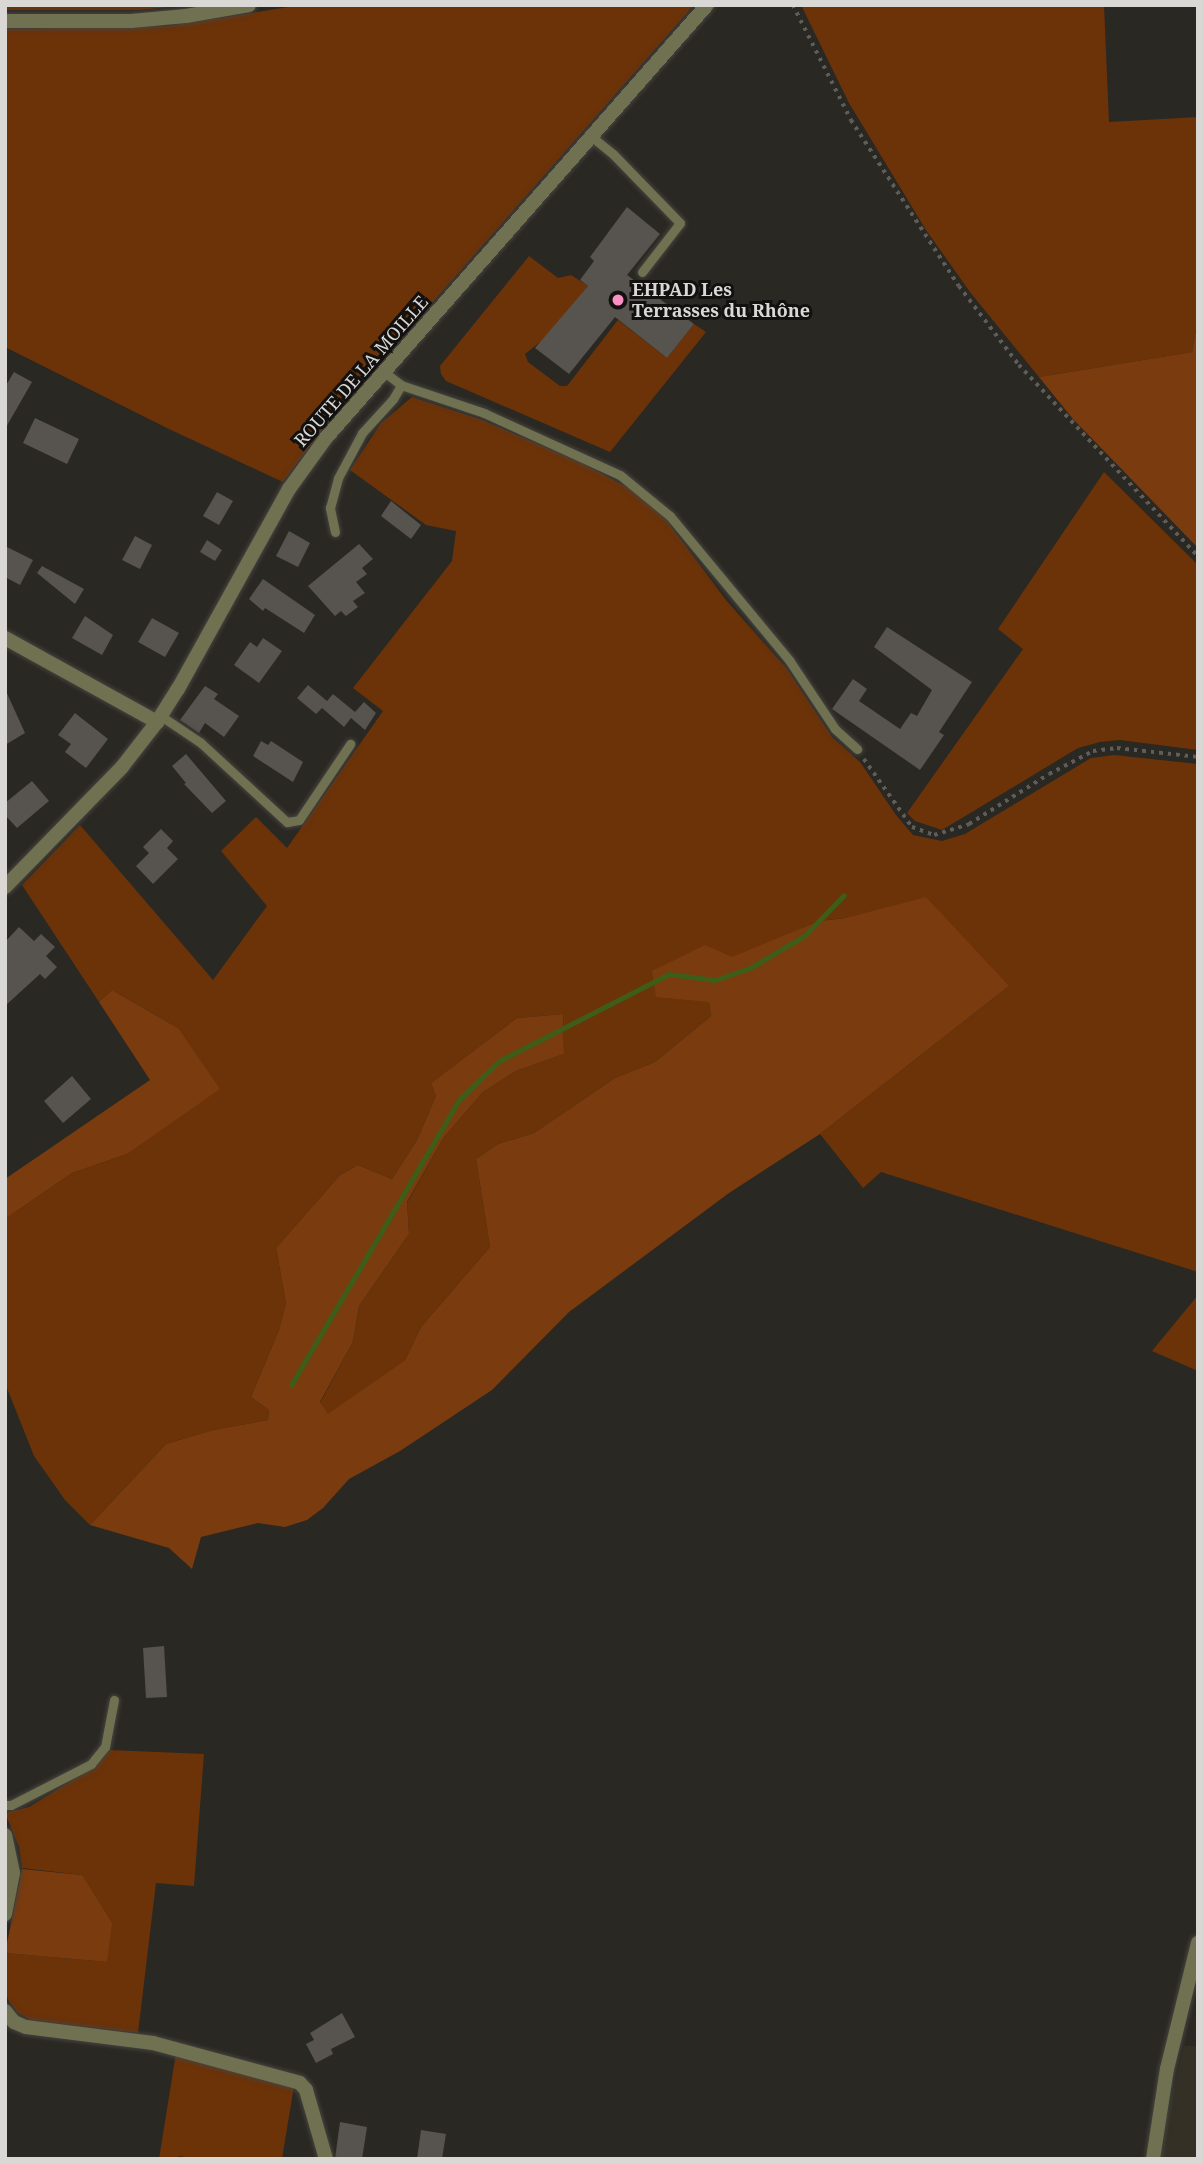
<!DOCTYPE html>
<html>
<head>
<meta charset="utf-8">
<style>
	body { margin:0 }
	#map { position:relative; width:1203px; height:2164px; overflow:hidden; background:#2a2823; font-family:"Noto Serif",serif }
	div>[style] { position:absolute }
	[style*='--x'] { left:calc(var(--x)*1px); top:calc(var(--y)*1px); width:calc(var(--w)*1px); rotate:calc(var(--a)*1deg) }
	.built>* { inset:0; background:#343025 }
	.green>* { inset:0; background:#6c3208 }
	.forest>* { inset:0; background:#7a3b0e }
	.stream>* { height:5px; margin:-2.5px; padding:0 2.5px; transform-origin:2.5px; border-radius:2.5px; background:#3e5d19 }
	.building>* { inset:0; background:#57534e }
	.path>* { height:3.5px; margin-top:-1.75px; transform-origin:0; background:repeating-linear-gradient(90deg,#5f5d59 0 3.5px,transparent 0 8.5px) }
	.roads { filter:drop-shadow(0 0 2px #46443f) drop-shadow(0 0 2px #46443f) }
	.lane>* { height:9px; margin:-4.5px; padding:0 4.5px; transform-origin:4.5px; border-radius:4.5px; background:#6f7151 }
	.street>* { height:14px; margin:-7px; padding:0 7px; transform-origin:7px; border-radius:7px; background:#6f7151 }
	.dots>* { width:19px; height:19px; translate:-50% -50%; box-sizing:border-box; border:4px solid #12110f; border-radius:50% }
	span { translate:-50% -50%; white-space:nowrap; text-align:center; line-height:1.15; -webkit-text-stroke:6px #12110f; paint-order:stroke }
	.poi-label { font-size:18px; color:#d9d8d5; font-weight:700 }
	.left { translate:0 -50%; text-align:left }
	.street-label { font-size:18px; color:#d9d8d5 }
	.frame { position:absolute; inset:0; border:7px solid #d9d8d5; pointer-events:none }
</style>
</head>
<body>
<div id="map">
	<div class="built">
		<div style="clip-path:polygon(1184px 2046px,1198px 2046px,1198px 2159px,1161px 2159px,1166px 2121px)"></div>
	</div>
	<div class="green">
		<div style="clip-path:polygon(5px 5px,189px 5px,139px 10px,5px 10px)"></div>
		<div style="clip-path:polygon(301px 5px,694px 5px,330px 419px,283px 482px,169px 429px,5px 347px,5px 29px,169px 26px)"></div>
		<div style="clip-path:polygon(801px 5px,1104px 5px,1109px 122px,1198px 117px,1198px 319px,1192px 352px,1039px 377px,970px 292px,926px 230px,849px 103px)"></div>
		<div style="clip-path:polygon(529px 256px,558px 278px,571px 275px,588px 286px,549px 335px,525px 354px,528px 362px,560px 386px,567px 386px,618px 320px,667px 358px,694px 324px,706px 332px,610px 452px,446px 381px,441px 374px,440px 366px)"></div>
		<div style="clip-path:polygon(412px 397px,482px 420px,580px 462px,640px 494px,664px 517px,726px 600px,787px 669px,832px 737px,860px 762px,896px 815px,913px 835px,942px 841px,965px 834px,1091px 758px,1114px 755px,1198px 764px,1198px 1272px,881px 1172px,863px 1188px,820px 1134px,1009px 986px,845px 918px,819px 921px,732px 958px,709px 1002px,711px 1016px,655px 1062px,615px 1078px,534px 1133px,498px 1144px,476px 1159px,490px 1247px,421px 1327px,405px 1360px,328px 1415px,320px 1403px,353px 1342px,359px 1306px,409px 1234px,407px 1203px,444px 1137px,483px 1092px,516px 1071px,564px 1054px,563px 1014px,517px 1018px,431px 1083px,436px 1096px,417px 1140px,392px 1179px,358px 1165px,340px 1175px,276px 1248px,286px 1303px,279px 1330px,251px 1397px,269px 1410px,268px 1420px,213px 1430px,166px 1444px,90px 1525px,65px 1500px,34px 1456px,5px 1383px,5px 1219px,72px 1173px,127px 1154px,178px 1028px,112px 990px,99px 1002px,22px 885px,80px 825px,213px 980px,267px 906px,221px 851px,256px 817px,287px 848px,383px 711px,353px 688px,452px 561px,456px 531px,426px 525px,350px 470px,381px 423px)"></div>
		<div style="clip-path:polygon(1104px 472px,1198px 565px,1198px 750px,1120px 740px,1100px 742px,1078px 748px,942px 830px,915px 821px,907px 813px,1023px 649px,998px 629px)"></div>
		<div style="clip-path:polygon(1198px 1295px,1198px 1371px,1152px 1351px)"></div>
		<div style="clip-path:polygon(110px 1750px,204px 1754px,194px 1886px,156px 1883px,138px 2033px,31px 2020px,18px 2013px,8px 2000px,5px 1989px,5px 1953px,107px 1962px,82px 1875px,22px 1868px,19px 1847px,5px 1813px,29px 1807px,97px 1765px)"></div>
		<div style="clip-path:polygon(176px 2053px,294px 2086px,282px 2159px,197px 2159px,179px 2156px,178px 2159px,159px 2159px)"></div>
	</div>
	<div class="forest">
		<div style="clip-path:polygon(1198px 319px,1198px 548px,1073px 419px,1039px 377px,1192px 352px)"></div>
		<div style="clip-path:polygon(926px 897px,1009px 986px,820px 1134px,729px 1193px,569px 1312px,492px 1390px,400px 1451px,349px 1479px,323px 1508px,307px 1520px,285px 1527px,258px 1523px,201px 1537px,192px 1569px,169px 1548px,90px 1525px,166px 1444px,213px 1430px,268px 1420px,269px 1410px,251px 1397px,279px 1330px,286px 1303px,276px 1248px,340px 1175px,358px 1165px,392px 1179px,417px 1140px,436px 1096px,431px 1083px,517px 1018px,563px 1014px,564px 1054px,516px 1071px,483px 1092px,444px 1137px,407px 1202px,409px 1234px,359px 1306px,353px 1342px,320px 1402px,328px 1414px,405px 1360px,421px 1327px,490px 1247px,476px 1159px,498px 1144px,534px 1133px,615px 1078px,655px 1062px,711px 1016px,709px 1002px,656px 997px,652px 971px,705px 945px,732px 957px,819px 921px,846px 918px)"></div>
		<div style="clip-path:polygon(112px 990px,178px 1028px,220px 1089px,127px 1154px,72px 1173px,5px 1219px,5px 1179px,150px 1080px,99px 1002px)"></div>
		<div style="clip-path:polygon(22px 1869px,82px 1875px,112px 1923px,107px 1962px,5px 1953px)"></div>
	</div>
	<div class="stream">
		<div style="--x:291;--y:1385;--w:331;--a:-59.5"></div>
		<div style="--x:459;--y:1100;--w:56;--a:-44.3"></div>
		<div style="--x:499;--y:1061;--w:191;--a:-27.1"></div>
		<div style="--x:669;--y:974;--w:46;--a:7.4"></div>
		<div style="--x:715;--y:980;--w:37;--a:-19"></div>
		<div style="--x:750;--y:968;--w:63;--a:-30.7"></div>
		<div style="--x:804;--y:936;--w:57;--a:-45.7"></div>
	</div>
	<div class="building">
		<div style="clip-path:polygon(627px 207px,660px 234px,627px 275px,694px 324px,667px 358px,615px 317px,569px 374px,535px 348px,588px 286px,580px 280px,594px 261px,590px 257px)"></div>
		<div style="clip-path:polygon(14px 372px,32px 382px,5px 429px,5px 387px)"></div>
		<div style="clip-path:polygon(35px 418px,79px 439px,67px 464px,23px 443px)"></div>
		<div style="clip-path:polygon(217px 492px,233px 501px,219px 525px,203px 516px)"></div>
		<div style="clip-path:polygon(391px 501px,421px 525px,411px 539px,381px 516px)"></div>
		<div style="clip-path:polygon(289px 531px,310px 543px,298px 567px,276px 556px)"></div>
		<div style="clip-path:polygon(135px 536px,152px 545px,140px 569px,122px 560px)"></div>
		<div style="clip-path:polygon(207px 540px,222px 550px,215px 561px,200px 552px)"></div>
		<div style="clip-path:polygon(359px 544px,373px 559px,362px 568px,367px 574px,356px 582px,365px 593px,353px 601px,358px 607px,346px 616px,341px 611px,335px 616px,308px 586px)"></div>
		<div style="clip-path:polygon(5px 546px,33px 560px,20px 585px,5px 577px)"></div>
		<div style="clip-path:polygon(42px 566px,84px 589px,75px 604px,37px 573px)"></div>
		<div style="clip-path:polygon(263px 579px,315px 615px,304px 633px,265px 608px,263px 611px,249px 599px)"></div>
		<div style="clip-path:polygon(85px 616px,113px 635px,102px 655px,72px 638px)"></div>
		<div style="clip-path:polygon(152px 618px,179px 633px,165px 657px,138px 642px)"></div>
		<div style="clip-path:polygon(887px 627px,972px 682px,939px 732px,944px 735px,920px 770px,832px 709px,853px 679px,867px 689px,859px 701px,900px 729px,911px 713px,917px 716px,932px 690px,874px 647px)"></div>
		<div style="clip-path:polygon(263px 638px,282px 651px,259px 683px,234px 665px,250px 642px,257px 647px)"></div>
		<div style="clip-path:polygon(308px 685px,327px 701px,333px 694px,355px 712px,364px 702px,376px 713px,365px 730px,351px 718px,344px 727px,322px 708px,316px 714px,297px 698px)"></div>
		<div style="clip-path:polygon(205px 686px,218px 694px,214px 699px,239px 716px,224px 737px,205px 723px,199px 733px,180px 720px)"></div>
		<div style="clip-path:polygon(5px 689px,25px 733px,5px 745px)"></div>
		<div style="clip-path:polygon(75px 713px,108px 739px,86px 768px,65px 752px,71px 744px,58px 735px)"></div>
		<div style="clip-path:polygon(261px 741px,268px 745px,271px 741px,303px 762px,293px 782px,253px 756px)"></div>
		<div style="clip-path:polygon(186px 754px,226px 801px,212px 813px,184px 784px,186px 783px,172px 766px)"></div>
		<div style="clip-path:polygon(32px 781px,49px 801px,17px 828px,5px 815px,5px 803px)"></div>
		<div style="clip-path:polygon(161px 829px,173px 841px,167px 848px,178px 859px,153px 884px,136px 866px,149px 853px,143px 847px)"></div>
		<div style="clip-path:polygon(19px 927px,34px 941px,41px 934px,55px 947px,46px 956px,57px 967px,45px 979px,40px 974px,5px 1006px,5px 942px)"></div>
		<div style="clip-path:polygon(72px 1076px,91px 1099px,63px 1123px,44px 1101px)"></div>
		<div style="clip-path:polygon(164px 1646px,167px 1697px,146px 1698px,143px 1648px)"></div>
		<div style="clip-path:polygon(342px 2013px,355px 2037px,331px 2049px,333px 2054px,316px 2063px,306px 2044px,314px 2040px,310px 2033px)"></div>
		<div style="clip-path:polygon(340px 2122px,367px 2127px,362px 2159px,335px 2159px)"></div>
		<div style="clip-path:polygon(421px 2130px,446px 2134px,442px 2159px,417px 2159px)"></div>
	</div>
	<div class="path">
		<div style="--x:793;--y:5;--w:129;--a:63.2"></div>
		<div style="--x:851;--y:120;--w:198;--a:57"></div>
		<div style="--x:959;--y:286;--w:99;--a:52.8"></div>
		<div style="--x:1019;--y:365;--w:262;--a:46.9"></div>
		<div style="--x:864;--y:759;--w:83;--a:54.8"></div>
		<div style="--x:912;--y:827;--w:23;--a:20"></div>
		<div style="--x:934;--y:835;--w:37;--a:-17"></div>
		<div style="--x:969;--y:824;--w:94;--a:-32"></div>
		<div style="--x:1049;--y:774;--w:50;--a:-27.6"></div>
		<div style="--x:1093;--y:751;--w:24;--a:-7"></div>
		<div style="--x:1117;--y:748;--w:81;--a:6.3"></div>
	</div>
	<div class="roads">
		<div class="lane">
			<div style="--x:592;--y:137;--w:27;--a:39"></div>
			<div style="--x:613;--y:154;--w:96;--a:45.8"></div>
			<div style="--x:680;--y:223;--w:62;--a:127.8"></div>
			<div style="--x:384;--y:372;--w:21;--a:37"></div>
			<div style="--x:401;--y:385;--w:88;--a:18.6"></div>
			<div style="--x:484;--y:413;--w:149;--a:24.5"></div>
			<div style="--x:620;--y:475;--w:65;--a:39.4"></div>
			<div style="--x:670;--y:516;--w:187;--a:50.4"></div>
			<div style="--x:789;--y:660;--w:83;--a:56.3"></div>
			<div style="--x:835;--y:729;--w:30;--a:42"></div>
			<div style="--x:335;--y:532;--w:25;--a:-102"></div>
			<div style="--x:330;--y:508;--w:31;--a:-75"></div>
			<div style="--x:338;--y:478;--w:51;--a:-61.9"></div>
			<div style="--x:362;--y:433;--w:46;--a:-47.6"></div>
			<div style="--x:393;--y:399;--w:16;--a:-60"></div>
			<div style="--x:161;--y:716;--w:48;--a:34"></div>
			<div style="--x:201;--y:743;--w:117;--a:42.6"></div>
			<div style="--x:287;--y:822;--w:12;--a:-9"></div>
			<div style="--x:299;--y:820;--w:92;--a:-56.1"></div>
			<div style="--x:5;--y:1805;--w:6;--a:0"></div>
			<div style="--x:11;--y:1805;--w:90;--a:-27.1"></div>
			<div style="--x:91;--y:1764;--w:22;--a:-51"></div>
			<div style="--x:105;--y:1747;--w:48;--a:-79.2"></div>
		</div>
		<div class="street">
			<div style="--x:5;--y:21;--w:126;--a:0"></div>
			<div style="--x:131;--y:21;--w:55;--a:-5.2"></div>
			<div style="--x:186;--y:16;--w:64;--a:-9.9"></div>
			<div style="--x:5;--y:638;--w:174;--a:28.9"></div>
			<div style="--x:5;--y:887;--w:168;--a:-45.7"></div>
			<div style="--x:122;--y:767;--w:57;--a:-52.1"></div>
			<div style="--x:157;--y:722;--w:39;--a:-58"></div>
			<div style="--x:178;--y:689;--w:229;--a:-61"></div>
			<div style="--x:289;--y:489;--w:62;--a:-54.2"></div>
			<div style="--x:325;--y:439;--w:578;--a:-48.65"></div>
			<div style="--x:5;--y:1835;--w:39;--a:78"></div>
			<div style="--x:13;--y:1873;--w:42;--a:101"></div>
			<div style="--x:5;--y:2011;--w:14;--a:51"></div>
			<div style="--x:14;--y:2022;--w:13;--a:23"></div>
			<div style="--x:26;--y:2027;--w:128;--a:7.2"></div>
			<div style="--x:153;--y:2043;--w:152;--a:15.2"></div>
			<div style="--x:300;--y:2083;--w:9;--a:49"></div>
			<div style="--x:306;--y:2090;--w:72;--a:73.8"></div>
			<div style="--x:1153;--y:2159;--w:91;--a:-81.2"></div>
			<div style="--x:1167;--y:2069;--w:130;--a:-76.2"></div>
		</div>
	</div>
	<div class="dots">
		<div style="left:618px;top:300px;background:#fb8fc3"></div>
	</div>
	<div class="poi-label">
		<span class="left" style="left:632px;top:300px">EHPAD Les<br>Terrasses du Rhône</span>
	</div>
	<div class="street-label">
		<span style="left:361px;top:371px;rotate:-49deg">ROUTE DE LA MOILLE</span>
	</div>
	<div class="frame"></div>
</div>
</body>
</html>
